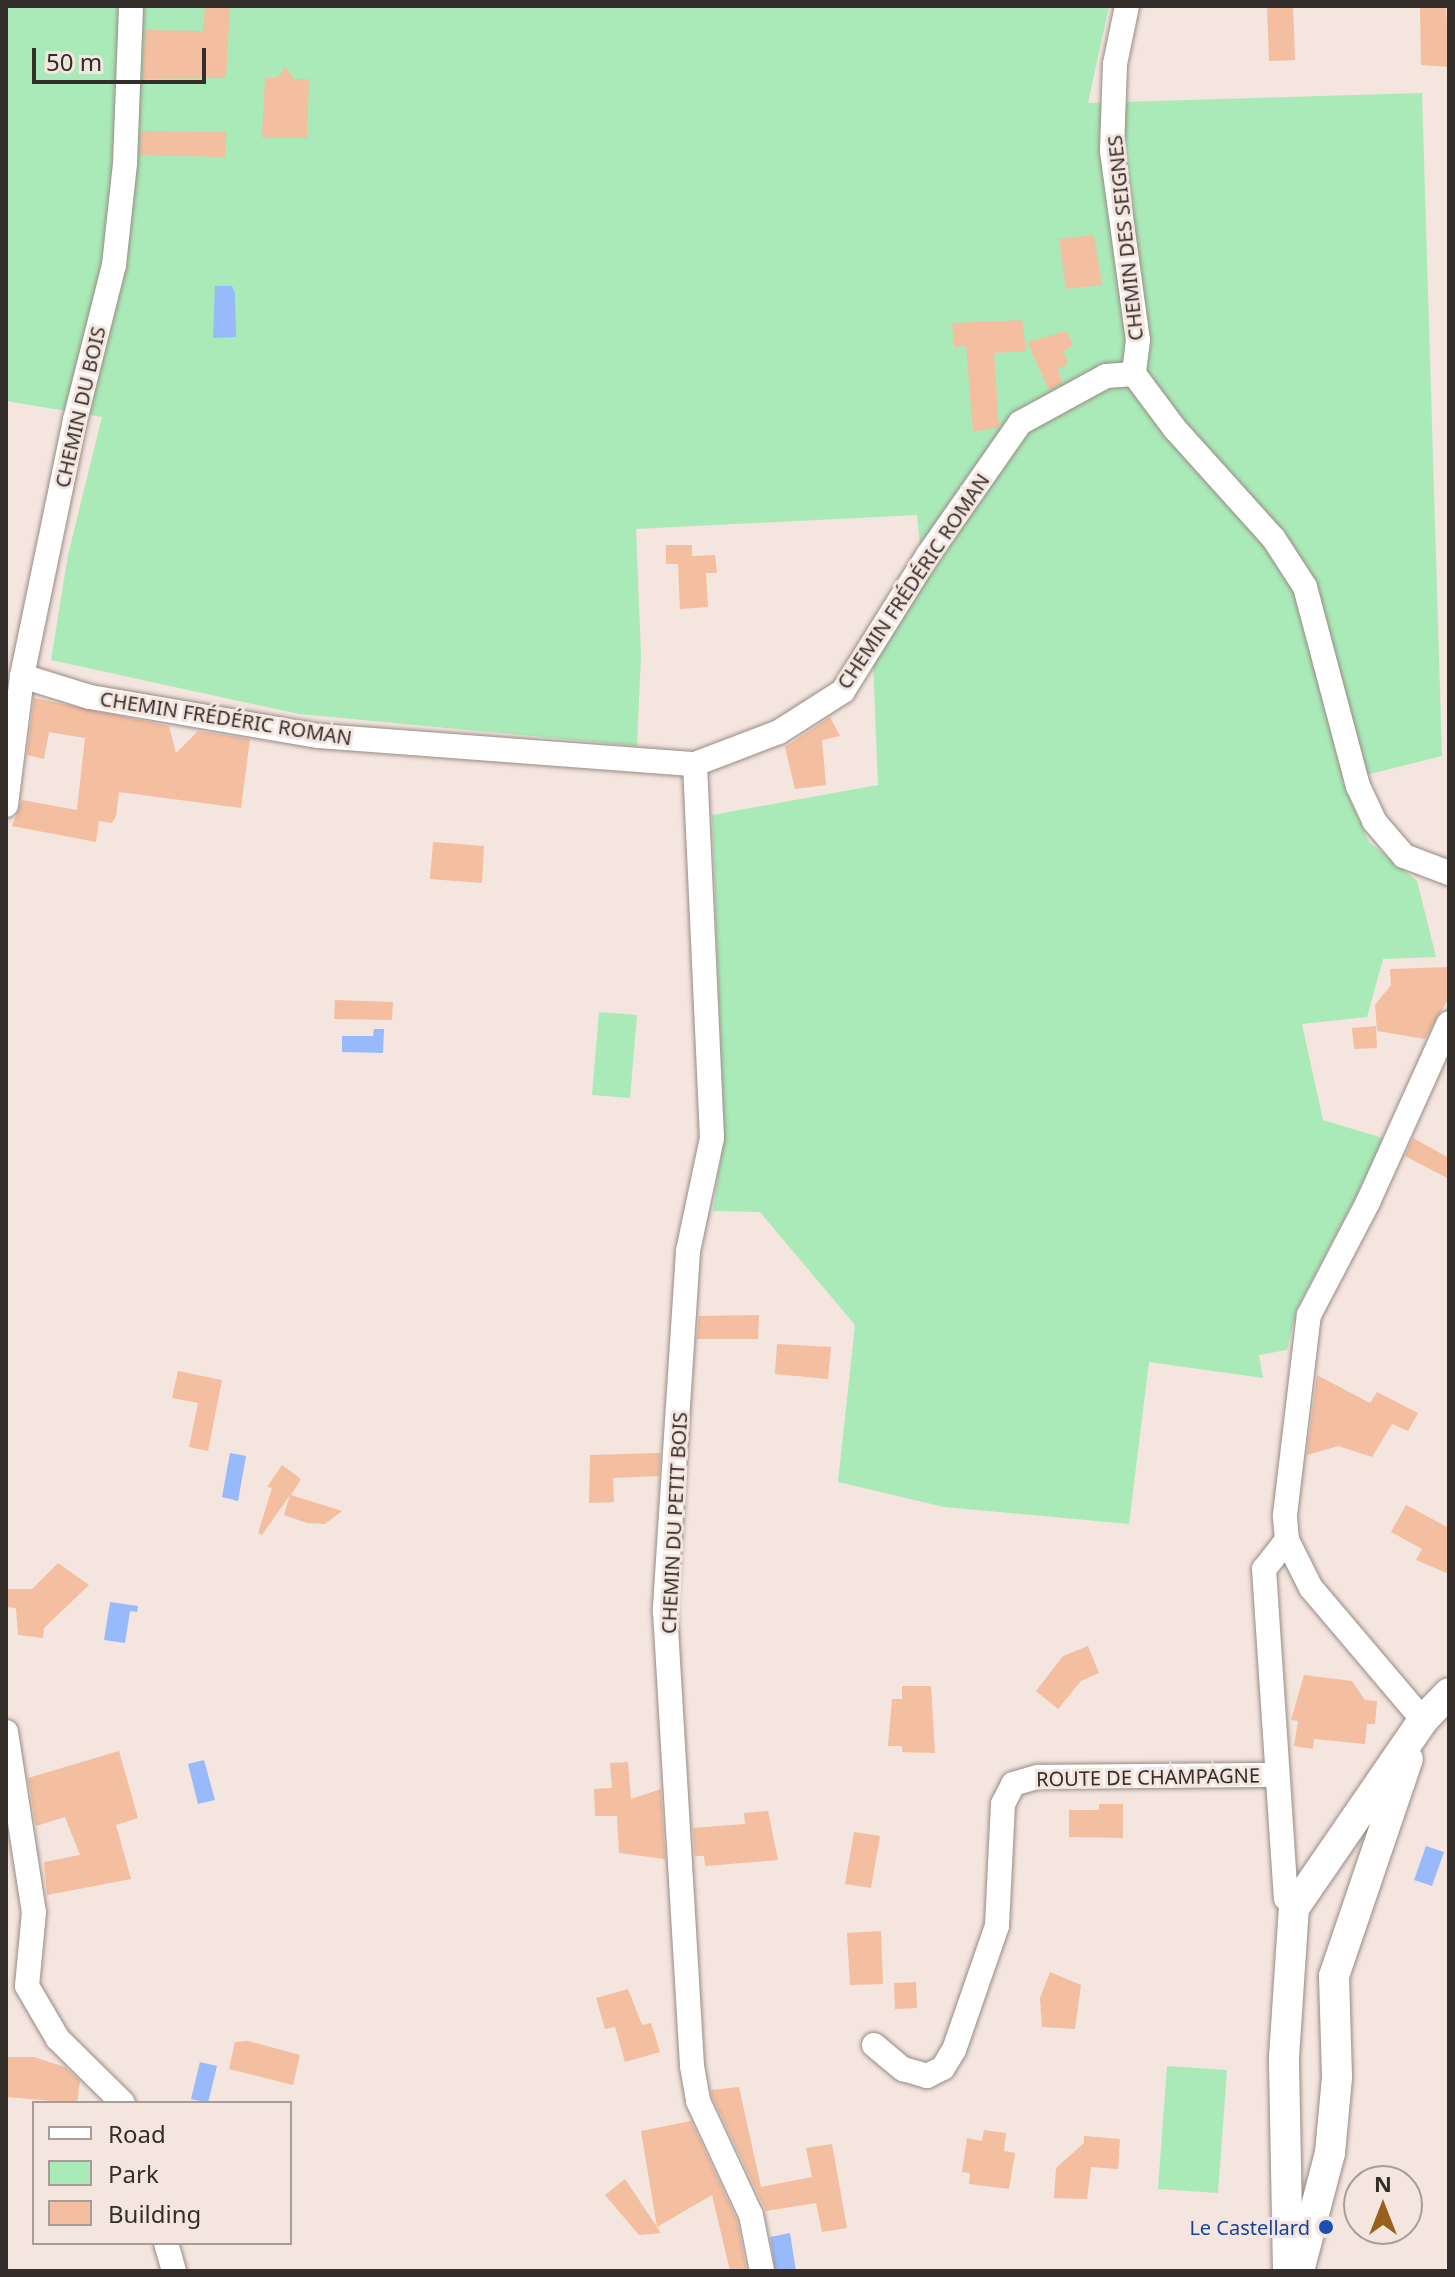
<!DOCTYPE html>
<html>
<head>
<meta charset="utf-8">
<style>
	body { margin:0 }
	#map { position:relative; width:1455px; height:2277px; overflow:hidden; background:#f4e5de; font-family:"Noto Sans",sans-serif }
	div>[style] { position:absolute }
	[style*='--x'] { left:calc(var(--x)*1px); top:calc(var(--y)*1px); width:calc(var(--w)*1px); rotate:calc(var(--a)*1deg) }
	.green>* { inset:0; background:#aaeab9 }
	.water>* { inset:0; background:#98bafa }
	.building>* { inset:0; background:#f4bea0 }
	.roads { filter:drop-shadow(0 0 2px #988b84) drop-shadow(0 0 2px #988b84) }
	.minor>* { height:24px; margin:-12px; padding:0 12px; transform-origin:12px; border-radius:12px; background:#fff }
	.tertiary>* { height:30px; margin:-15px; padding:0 15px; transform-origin:15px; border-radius:15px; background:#fff }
	.dots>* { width:22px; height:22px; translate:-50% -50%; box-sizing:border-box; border:4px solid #f4e5de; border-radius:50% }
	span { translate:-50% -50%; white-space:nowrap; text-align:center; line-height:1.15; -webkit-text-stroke:6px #f4e5de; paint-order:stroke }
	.street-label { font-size:20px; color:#342e2b }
	.transit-label { font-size:20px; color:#164399 }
	.right { translate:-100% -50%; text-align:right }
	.frame { position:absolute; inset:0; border:8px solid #342e2b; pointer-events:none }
	.legend { position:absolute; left:32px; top:2101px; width:260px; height:144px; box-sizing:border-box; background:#f4e5de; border:2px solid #a79c96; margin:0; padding:10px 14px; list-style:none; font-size:24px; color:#342e2b }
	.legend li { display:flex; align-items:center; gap:16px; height:40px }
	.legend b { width:40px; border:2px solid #a79c96 }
	.north { position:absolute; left:1343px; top:2165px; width:80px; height:80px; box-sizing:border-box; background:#f4e5de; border:2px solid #a79c96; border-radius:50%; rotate:0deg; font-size:22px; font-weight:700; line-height:32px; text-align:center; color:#342e2b }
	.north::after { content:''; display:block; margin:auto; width:28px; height:36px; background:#99601c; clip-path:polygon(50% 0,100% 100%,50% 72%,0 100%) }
	.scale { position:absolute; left:32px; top:48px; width:174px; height:36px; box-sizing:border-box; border:4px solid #342e2b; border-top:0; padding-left:10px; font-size:24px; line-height:28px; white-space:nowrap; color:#342e2b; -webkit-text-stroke:6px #f4e5de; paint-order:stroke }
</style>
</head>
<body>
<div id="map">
	<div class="green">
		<div style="clip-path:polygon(6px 6px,1109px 6px,1088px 103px,1422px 93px,1442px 756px,1342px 781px,1369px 842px,1417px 881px,1436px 957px,1383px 959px,1367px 1017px,1302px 1024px,1323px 1120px,1386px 1139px,1297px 1309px,1287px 1350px,1259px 1355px,1263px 1378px,1149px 1362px,1129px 1524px,944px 1507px,838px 1482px,855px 1325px,760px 1212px,713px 1211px,724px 1134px,712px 815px,878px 785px,873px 661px,923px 574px,917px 515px,636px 529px,641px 655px,637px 746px,299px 714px,51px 660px,68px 555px,102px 417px,6px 401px)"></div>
		<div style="clip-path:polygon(599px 1012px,637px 1015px,630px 1098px,592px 1095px)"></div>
		<div style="clip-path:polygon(1167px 2066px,1227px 2070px,1218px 2193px,1158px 2189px)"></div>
	</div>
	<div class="water">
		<div style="clip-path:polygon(215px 286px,232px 286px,235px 293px,236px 337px,213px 338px)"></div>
		<div style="clip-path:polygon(374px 1029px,384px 1029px,383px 1053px,342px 1052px,342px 1036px,373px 1036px)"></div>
		<div style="clip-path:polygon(230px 1453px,246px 1456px,238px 1501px,222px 1497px)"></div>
		<div style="clip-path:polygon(110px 1602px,138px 1606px,137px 1612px,130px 1611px,125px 1643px,104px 1640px)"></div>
		<div style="clip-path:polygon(204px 1760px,215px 1800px,198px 1804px,188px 1764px)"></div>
		<div style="clip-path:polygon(1426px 1846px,1444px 1852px,1432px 1886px,1414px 1880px)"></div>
		<div style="clip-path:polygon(200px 2062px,217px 2066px,208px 2103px,191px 2099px)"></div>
		<div style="clip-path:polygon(790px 2233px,796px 2271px,775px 2271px,770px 2237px)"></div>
	</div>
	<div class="building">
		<div style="clip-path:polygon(205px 6px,230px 6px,226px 78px,143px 79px,145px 30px,203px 31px)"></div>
		<div style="clip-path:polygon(1267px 6px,1293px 6px,1295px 60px,1269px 61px)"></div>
		<div style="clip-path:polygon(1420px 6px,1446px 6px,1449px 67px,1421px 65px)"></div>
		<div style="clip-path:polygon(285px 67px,294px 79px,309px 79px,307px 138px,262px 138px,265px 78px,277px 78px)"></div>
		<div style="clip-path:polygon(141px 131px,226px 132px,225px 157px,140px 155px)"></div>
		<div style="clip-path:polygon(1094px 235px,1102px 285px,1066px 289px,1059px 239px)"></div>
		<div style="clip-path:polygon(1022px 320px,1026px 351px,994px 353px,999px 427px,973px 432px,966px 346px,954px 347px,952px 323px)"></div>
		<div style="clip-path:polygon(1067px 331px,1073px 346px,1063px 351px,1068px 364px,1058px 369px,1062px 383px,1049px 390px,1027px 342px)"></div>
		<div style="clip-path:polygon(666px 545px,692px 545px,692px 556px,715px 555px,717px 573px,706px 573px,708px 607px,680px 609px,678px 564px,666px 564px)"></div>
		<div style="clip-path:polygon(34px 698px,169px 726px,176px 753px,198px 731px,250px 739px,241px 808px,119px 792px,116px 816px,112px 823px,99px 821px,96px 842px,12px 826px,22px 800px,77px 810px,85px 738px,49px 732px,44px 759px,27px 755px)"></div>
		<div style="clip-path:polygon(830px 717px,840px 736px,822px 740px,826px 785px,795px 789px,785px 747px)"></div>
		<div style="clip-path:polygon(433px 842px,484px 846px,482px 883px,430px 879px)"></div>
		<div style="clip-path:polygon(1449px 967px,1449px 998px,1425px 1039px,1377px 1031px,1375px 1005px,1391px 985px,1390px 969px)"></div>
		<div style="clip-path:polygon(335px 1000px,393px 1002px,392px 1020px,334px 1019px)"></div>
		<div style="clip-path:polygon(1376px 1026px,1377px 1048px,1354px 1049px,1352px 1028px)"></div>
		<div style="clip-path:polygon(1413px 1138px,1449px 1158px,1449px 1179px,1405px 1156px)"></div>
		<div style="clip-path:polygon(759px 1315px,758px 1339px,697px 1339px,699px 1316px)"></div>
		<div style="clip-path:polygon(777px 1344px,831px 1347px,828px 1379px,775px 1374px)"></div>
		<div style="clip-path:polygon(178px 1371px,222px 1380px,208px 1451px,189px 1447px,198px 1403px,172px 1398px)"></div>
		<div style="clip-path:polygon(1317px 1375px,1370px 1403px,1377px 1392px,1418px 1413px,1408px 1431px,1392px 1424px,1372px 1457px,1338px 1446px,1307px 1455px)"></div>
		<div style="clip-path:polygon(660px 1453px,659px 1476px,613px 1478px,614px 1502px,589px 1503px,590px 1455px)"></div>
		<div style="clip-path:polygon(282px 1465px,301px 1479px,291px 1495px,342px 1511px,325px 1524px,307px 1523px,284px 1515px,290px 1495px,262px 1535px,258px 1533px,272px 1488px,267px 1487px)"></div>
		<div style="clip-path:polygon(1406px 1505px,1449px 1528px,1449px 1574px,1416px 1560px,1422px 1549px,1391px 1532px)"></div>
		<div style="clip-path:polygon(58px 1563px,89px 1585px,44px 1628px,43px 1638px,18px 1635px,16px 1608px,6px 1607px,6px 1589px,32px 1589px)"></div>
		<div style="clip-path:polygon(1088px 1646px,1099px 1673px,1081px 1681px,1058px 1709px,1036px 1691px,1063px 1656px)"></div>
		<div style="clip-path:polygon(1304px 1675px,1352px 1681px,1365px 1700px,1377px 1701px,1375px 1724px,1367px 1724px,1365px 1744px,1314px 1739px,1313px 1749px,1294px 1746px,1298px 1721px,1291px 1720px)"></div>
		<div style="clip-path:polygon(902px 1686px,931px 1686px,935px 1753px,902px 1752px,902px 1746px,888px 1746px,892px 1699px,902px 1699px)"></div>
		<div style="clip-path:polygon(119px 1751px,138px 1818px,116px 1825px,131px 1879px,47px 1895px,44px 1862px,80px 1855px,65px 1817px,36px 1826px,28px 1778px)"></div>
		<div style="clip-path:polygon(628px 1762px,631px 1799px,661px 1789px,665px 1859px,619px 1853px,617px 1816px,595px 1816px,594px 1789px,612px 1788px,610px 1763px)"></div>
		<div style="clip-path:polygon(1099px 1804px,1123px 1804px,1123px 1838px,1069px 1837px,1069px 1810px,1099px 1810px)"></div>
		<div style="clip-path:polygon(768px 1811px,778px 1860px,705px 1866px,704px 1856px,695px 1856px,693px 1828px,745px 1824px,744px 1813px)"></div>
		<div style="clip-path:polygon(854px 1832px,880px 1836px,871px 1888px,845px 1884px)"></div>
		<div style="clip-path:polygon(881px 1931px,883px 1984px,850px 1985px,847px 1933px)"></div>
		<div style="clip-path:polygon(1050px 1972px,1081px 1985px,1075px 2029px,1042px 2027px,1040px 1998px)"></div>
		<div style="clip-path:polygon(916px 1982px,917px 2008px,895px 2009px,894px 1983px)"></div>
		<div style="clip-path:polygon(628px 1989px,642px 2025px,651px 2023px,660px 2052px,625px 2062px,615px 2027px,605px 2029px,596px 1998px)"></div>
		<div style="clip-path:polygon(248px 2041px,300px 2055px,293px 2085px,229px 2069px,235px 2042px)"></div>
		<div style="clip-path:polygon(6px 2057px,34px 2057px,65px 2067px,80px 2081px,77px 2103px,6px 2097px)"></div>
		<div style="clip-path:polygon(739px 2087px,761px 2187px,812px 2177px,806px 2148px,832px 2144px,847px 2228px,822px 2232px,816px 2203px,766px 2211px,712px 2096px,711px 2090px)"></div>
		<div style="clip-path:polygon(691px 2121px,737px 2220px,747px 2271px,730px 2271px,712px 2195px,657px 2227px,641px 2131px)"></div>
		<div style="clip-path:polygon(984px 2130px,1006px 2133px,1004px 2151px,1015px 2153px,1009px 2189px,969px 2184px,970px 2173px,962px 2172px,967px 2138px,982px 2141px)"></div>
		<div style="clip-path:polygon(1084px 2136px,1120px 2139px,1118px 2169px,1091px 2167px,1087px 2199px,1054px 2198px,1056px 2168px,1084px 2143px)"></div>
		<div style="clip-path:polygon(625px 2179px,661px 2233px,639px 2235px,605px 2195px)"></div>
	</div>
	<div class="roads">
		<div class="minor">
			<div style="--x:1127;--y:6;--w:59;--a:101.7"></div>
			<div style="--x:1115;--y:64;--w:87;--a:92"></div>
			<div style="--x:1112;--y:151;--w:191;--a:82.2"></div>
			<div style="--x:1138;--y:340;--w:34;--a:97"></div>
			<div style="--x:22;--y:676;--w:71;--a:17.2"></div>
			<div style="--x:90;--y:697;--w:232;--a:9.7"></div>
			<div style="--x:319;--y:736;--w:377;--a:4.3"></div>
			<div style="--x:695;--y:764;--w:90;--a:-20.9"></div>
			<div style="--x:779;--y:732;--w:76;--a:-32.6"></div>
			<div style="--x:843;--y:691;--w:160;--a:-58"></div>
			<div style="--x:928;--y:555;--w:161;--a:-55.1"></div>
			<div style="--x:1020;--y:423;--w:98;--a:-28.7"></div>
			<div style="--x:1106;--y:376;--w:28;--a:-4"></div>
			<div style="--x:1134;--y:374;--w:69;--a:53.3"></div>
			<div style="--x:1175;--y:429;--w:148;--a:48"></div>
			<div style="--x:1274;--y:539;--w:57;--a:57.1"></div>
			<div style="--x:1305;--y:587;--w:206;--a:75.1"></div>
			<div style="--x:1358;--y:786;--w:38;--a:65"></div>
			<div style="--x:1374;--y:821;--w:46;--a:49.4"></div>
			<div style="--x:1404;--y:856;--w:48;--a:20.7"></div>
			<div style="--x:695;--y:764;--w:374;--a:87.4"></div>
			<div style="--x:712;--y:1138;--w:116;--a:102"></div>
			<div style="--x:688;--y:1251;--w:361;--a:93.7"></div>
			<div style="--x:665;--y:1611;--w:456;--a:86.6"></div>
			<div style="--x:692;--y:2066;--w:36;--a:80"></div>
			<div style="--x:698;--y:2101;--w:126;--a:65.1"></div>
			<div style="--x:751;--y:2215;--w:57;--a:78.9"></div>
			<div style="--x:6;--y:805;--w:130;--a:-82.9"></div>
			<div style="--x:22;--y:676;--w:261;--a:-78.3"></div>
			<div style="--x:75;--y:420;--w:160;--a:-75.9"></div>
			<div style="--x:114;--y:265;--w:103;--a:-83.8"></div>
			<div style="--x:125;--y:163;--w:157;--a:-87.8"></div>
			<div style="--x:1287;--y:1540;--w:37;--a:128"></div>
			<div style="--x:1264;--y:1569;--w:330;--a:86.2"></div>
			<div style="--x:1286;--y:1898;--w:13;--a:51"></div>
			<div style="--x:1423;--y:1720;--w:173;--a:-130.3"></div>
			<div style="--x:1311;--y:1588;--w:54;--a:-116.6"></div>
			<div style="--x:1287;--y:1540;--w:25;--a:-95"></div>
			<div style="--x:1285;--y:1515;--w:201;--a:-83.2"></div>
			<div style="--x:1309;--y:1315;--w:127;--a:-62.4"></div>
			<div style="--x:1368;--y:1202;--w:196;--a:-65.7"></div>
			<div style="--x:6;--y:1732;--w:182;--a:81.2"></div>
			<div style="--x:34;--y:1912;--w:74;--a:95.4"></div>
			<div style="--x:27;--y:1986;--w:61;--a:59.7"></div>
			<div style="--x:58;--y:2039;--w:91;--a:44.6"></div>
			<div style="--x:874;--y:2045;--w:38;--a:40"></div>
			<div style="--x:903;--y:2069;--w:25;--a:16"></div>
			<div style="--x:927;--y:2076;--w:18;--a:-27"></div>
			<div style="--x:943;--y:2068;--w:21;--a:-59"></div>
			<div style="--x:954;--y:2050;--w:131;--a:-70.9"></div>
			<div style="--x:997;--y:1926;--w:122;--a:-87.2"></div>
			<div style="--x:1003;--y:1804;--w:22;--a:-63"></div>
			<div style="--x:1013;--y:1784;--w:26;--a:-16"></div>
			<div style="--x:1038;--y:1777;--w:239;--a:-0.5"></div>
			<div style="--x:166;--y:2243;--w:29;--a:74"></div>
		</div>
		<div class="tertiary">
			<div style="--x:1288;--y:2271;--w:214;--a:-91.1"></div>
			<div style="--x:1284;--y:2057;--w:149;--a:-86.2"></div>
			<div style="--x:1294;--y:1908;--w:228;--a:-55.5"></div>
			<div style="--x:1423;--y:1720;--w:37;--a:-46"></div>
			<div style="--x:1299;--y:2271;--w:122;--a:-75.3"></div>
			<div style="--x:1330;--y:2153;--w:76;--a:-84.7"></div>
			<div style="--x:1337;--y:2077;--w:101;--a:-91.7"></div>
			<div style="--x:1334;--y:1976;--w:229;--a:-71.2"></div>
		</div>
	</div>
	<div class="dots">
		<div style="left:1326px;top:2227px;background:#1a4fb4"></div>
	</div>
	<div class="street-label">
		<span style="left:1125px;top:238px;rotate:-96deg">CHEMIN DES SEIGNES</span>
		<span style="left:80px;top:407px;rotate:-77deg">CHEMIN DU BOIS</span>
		<span style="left:913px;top:581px;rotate:-56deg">CHEMIN FRÉDÉRIC ROMAN</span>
		<span style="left:226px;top:718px;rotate:9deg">CHEMIN FRÉDÉRIC ROMAN</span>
		<span style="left:674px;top:1523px;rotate:-87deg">CHEMIN DU PETIT BOIS</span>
		<span style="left:1148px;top:1777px;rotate:-1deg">ROUTE DE CHAMPAGNE</span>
	</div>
	<div class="transit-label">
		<span class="right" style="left:1310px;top:2227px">Le Castellard</span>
	</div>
	<div class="frame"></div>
	<ul class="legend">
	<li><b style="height:10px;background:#fff"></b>Road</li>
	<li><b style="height:22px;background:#aaeab9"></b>Park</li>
	<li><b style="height:22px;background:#f4bea0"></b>Building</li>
	</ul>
	<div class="north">N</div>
	<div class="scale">50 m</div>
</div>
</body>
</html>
